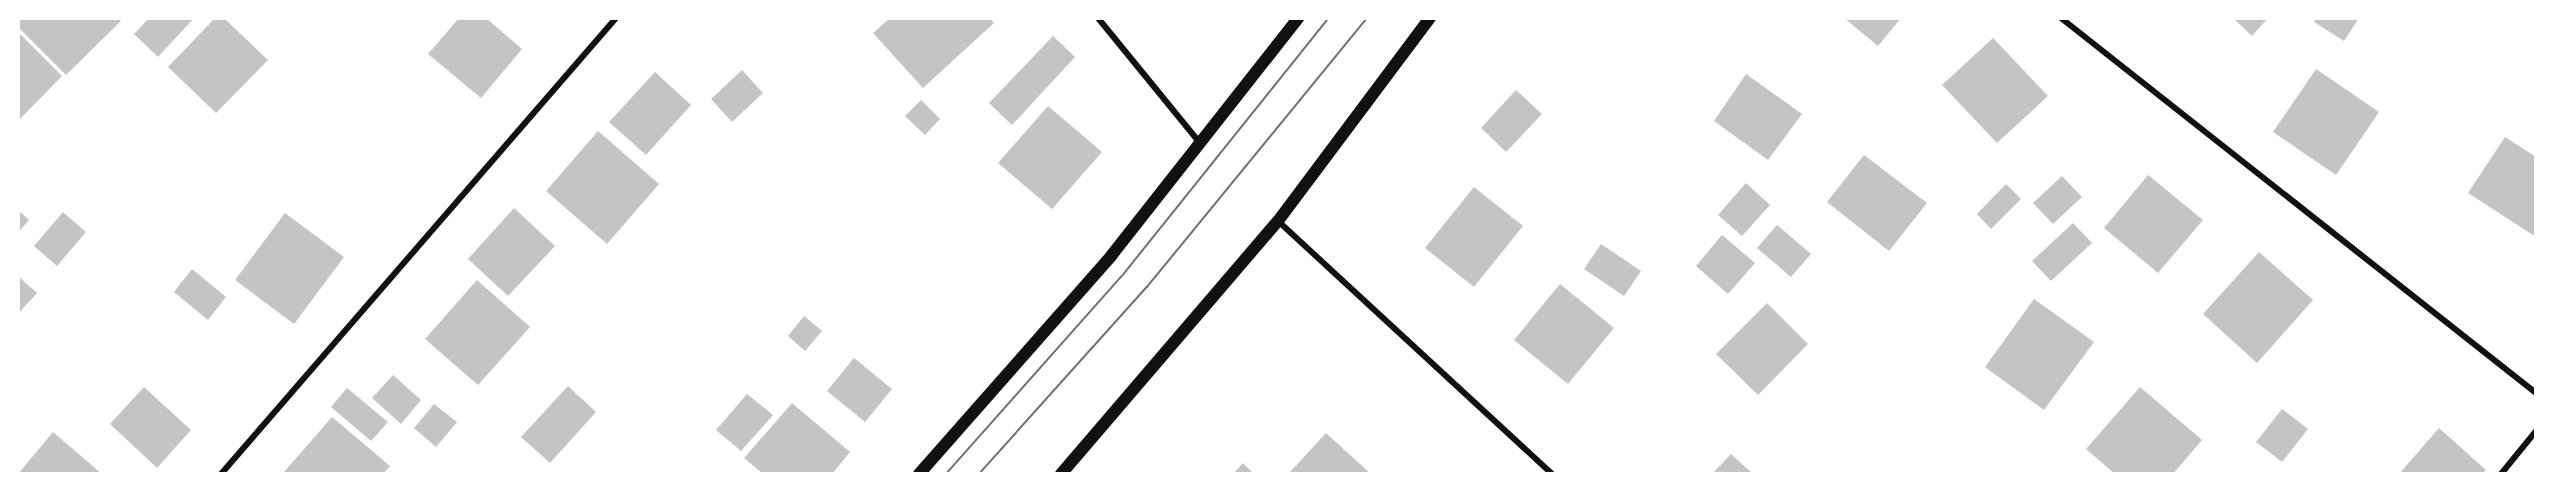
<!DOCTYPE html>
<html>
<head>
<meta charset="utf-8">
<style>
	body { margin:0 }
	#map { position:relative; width:2554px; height:492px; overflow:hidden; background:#fff; font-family:Overpass,sans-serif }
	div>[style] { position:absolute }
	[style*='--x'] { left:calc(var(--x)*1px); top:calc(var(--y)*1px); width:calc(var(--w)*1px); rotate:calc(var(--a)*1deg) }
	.building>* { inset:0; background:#c4c4c4 }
	.minor>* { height:6px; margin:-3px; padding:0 3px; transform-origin:3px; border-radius:3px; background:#111 }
	.secondary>* { height:12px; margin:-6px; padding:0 6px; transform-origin:6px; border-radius:6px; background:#111 }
	.tram>* { height:1.5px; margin:-0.75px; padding:0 0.75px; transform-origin:0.75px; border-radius:0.75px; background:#707070 }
	span { translate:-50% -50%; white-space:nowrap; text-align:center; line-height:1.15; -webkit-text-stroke:6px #fff; paint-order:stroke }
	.frame { position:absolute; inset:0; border:20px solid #fff; pointer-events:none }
</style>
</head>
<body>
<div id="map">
	<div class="building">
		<div style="clip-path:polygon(18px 18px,118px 18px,121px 21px,66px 75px,18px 27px)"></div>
		<div style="clip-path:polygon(149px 18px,194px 18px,158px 57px,134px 34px)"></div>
		<div style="clip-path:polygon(215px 18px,224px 18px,268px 60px,216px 113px,168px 67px)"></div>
		<div style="clip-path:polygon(459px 18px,486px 18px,522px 49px,481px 98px,428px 54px)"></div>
		<div style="clip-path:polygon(890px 18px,990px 18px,994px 23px,923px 88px,873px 33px)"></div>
		<div style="clip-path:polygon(1844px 18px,1901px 18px,1878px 46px)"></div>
		<div style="clip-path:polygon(2233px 18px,2268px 18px,2252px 36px)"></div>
		<div style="clip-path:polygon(2316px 18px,2359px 18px,2344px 41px,2314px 22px)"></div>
		<div style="clip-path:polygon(18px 32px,62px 76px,18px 121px)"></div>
		<div style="clip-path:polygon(1053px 36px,1075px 57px,1012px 125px,989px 103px)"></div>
		<div style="clip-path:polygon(1993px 38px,2048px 96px,1997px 143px,1942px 85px)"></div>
		<div style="clip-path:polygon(2316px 69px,2379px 112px,2336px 175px,2273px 132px)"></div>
		<div style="clip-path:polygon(742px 70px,763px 93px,732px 122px,711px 99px)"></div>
		<div style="clip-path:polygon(655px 72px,691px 105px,646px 155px,609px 122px)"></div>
		<div style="clip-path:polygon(1746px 74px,1802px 114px,1768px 160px,1714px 121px)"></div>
		<div style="clip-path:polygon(1516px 90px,1542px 114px,1506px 152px,1481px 128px)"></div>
		<div style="clip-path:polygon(921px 100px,940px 119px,925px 135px,905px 116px)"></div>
		<div style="clip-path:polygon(1048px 106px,1102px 152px,1052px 209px,998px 163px)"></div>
		<div style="clip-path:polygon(598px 131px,659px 184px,607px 244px,546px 191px)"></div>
		<div style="clip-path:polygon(2505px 137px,2536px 157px,2536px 237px,2468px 193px)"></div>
		<div style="clip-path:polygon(1864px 155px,1927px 203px,1889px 251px,1827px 202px)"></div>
		<div style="clip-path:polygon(2148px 175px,2203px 220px,2158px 273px,2104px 228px)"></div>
		<div style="clip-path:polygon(2062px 176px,2082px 197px,2053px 224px,2033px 203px)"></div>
		<div style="clip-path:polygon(1746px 183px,1770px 205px,1742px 236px,1718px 215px)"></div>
		<div style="clip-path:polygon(2006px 184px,2021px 199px,1991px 229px,1977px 214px)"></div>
		<div style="clip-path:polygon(1474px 187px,1523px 226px,1474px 287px,1425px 248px)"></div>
		<div style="clip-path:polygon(514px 208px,555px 246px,508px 296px,468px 259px)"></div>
		<div style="clip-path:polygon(18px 210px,29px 220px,18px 233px)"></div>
		<div style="clip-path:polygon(63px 212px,86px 232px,57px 266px,34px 246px)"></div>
		<div style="clip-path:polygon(285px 213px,344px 257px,294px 324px,235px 280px)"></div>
		<div style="clip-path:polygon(2073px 223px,2092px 243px,2051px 281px,2032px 261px)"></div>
		<div style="clip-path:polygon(1777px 225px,1811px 254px,1791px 277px,1757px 248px)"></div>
		<div style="clip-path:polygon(1722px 235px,1755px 263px,1728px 294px,1696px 266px)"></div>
		<div style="clip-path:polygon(1601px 244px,1641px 271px,1624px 296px,1584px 269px)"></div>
		<div style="clip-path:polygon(2259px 252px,2313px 300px,2257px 363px,2203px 314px)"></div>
		<div style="clip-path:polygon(192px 269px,226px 297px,208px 320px,174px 292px)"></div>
		<div style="clip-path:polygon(18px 276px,37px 293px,18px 314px)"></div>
		<div style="clip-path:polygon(477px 280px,530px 327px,478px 385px,425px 339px)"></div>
		<div style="clip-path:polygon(1560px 284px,1614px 328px,1568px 384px,1514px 340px)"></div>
		<div style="clip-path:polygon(2034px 299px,2094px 342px,2044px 410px,1985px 367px)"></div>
		<div style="clip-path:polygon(1767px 303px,1808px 344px,1758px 395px,1716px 354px)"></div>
		<div style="clip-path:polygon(804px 316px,822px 331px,805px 351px,788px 336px)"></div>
		<div style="clip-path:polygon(854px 358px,892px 389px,865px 422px,827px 391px)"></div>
		<div style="clip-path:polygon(393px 375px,421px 400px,401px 424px,372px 398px)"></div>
		<div style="clip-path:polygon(568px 386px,596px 412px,550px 463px,521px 437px)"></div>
		<div style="clip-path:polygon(144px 387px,191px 430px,157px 468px,110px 424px)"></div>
		<div style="clip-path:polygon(2140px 387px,2202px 440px,2173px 474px,2115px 474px,2086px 449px)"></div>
		<div style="clip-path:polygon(347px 388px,388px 422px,371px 441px,331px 407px)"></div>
		<div style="clip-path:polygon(747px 394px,773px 415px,741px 451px,716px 430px)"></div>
		<div style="clip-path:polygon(792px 403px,850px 452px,832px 474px,763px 474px,744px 458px)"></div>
		<div style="clip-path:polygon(434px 404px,457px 422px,436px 447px,414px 428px)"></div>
		<div style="clip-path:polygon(2282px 409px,2308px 429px,2282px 462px,2256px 442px)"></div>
		<div style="clip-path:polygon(332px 417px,390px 466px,383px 474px,284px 472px)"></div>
		<div style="clip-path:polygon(2439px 428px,2486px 470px,2482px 474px,2399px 474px)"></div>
		<div style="clip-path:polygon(53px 432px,102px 474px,18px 474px)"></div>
		<div style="clip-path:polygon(1326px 433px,1371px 474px,1290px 472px)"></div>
		<div style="clip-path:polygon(1731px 454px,1753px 474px,1712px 474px)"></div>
		<div style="clip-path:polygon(1243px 463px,1254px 474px,1233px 474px)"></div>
	</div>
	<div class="minor">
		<div style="--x:1098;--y:18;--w:161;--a:50.8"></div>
		<div style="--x:2061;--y:18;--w:605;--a:38.29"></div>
		<div style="--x:1278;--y:221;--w:373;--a:42.7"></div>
		<div style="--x:221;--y:474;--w:603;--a:-49.1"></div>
		<div style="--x:2501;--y:474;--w:55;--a:-50.9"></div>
	</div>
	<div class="secondary">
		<div style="--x:919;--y:474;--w:290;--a:-48.6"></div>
		<div style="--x:1111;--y:256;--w:303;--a:-51.8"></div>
		<div style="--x:1061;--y:474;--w:333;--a:-49.4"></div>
		<div style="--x:1278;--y:221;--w:254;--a:-53.2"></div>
	</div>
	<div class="tram">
		<div style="--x:946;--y:474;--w:271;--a:-48.4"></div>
		<div style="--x:1126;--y:271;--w:324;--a:-51.3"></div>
		<div style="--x:979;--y:474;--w:251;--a:-48.1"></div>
		<div style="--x:1147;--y:287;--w:348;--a:-50.7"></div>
	</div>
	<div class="frame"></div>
</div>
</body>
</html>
